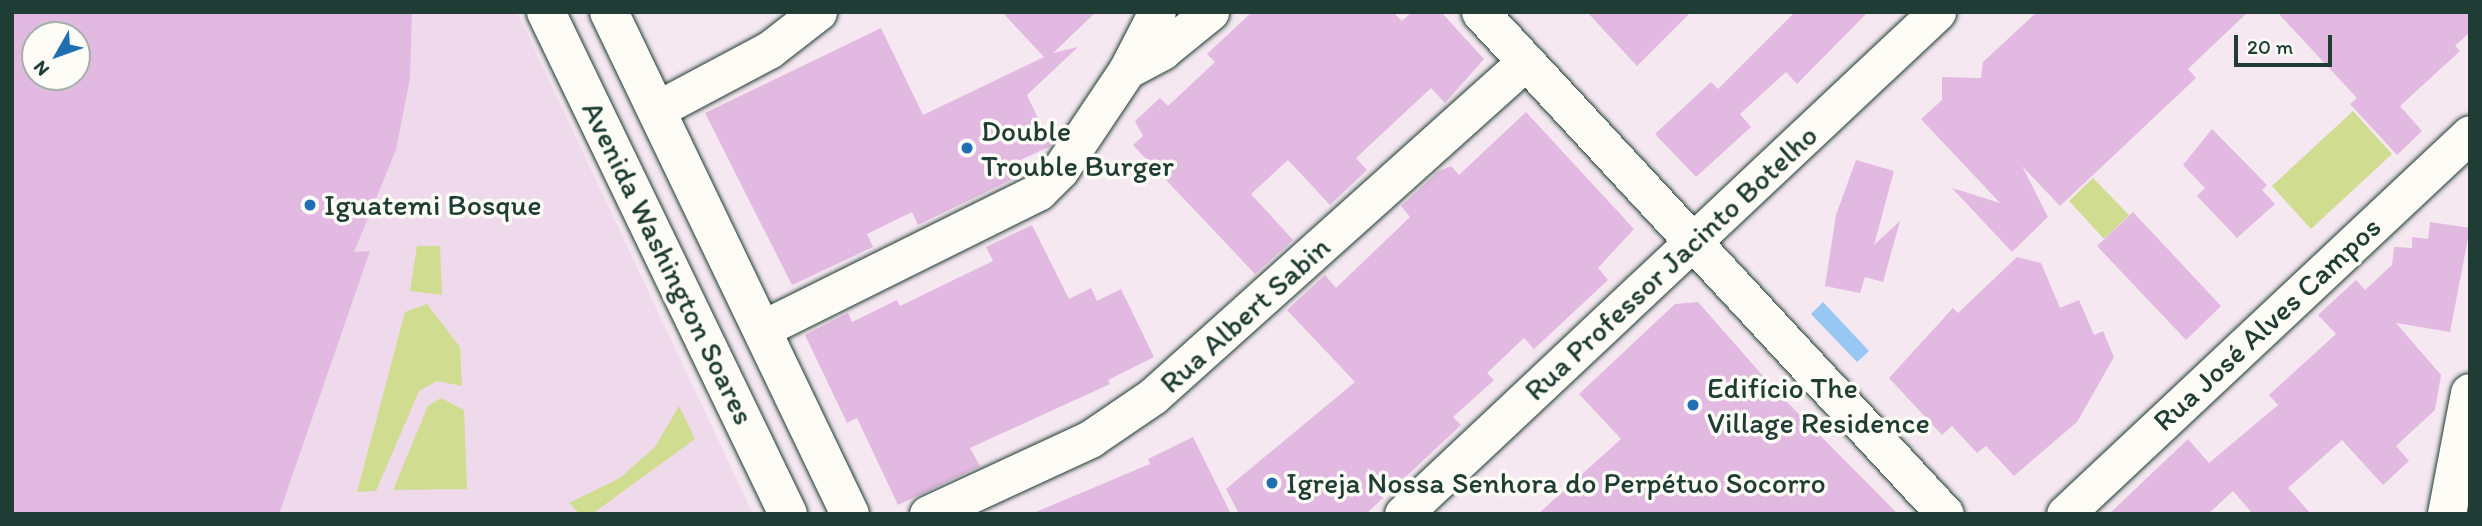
<!DOCTYPE html>
<html>
<head>
<meta charset="utf-8">
<style>
	body { margin:0 }
	#map { position:relative; width:2482px; height:526px; overflow:hidden; background:#f5e8f0; font-family:Itim,sans-serif }
	div>[style] { position:absolute }
	[style*='--x'] { left:calc(var(--x)*1px); top:calc(var(--y)*1px); width:calc(var(--w)*1px); rotate:calc(var(--a)*1deg) }
	.built>* { inset:0; background:#efdaeb }
	.green>* { inset:0; background:#d0dd90 }
	.water>* { inset:0; background:#99c7f4 }
	.building>* { inset:0; background:#e2b9e0 }
	.roads { filter:drop-shadow(0 0 2px #1f3d34) drop-shadow(0 0 2px #1f3d34) }
	.street>* { height:37px; margin:-18.5px; padding:0 18.5px; transform-origin:18.5px; border-radius:18.5px; background:#fdfcf7 }
	.secondary>* { height:38px; margin:-19px; padding:0 19px; transform-origin:19px; border-radius:19px; background:#fdfcf7 }
	.primary>* { height:38px; margin:-19px; padding:0 19px; transform-origin:19px; border-radius:19px; background:#fdfcf7 }
	.dots>* { width:19px; height:19px; translate:-50% -50%; box-sizing:border-box; border:4px solid #fdfcf7; border-radius:50% }
	span { translate:-50% -50%; white-space:nowrap; text-align:center; line-height:1.15; -webkit-text-stroke:7px #fdfcf7; paint-order:stroke }
	.poi-label { font-size:30px; color:#1f3d34 }
	.left { translate:0 -50%; text-align:left }
	.street-label { font-size:30px; color:#1f3d34 }
	.frame { position:absolute; inset:0; border:14px solid #1f3d34; pointer-events:none }
	.north { position:absolute; left:21px; top:21px; width:70px; height:70px; box-sizing:border-box; background:#fdfcf7; border:2px solid #a4b0a9; border-radius:50%; rotate:230deg; font-size:19px; font-weight:700; line-height:28px; text-align:center; color:#1f3d34 }
	.north::after { content:''; display:block; margin:auto; width:24px; height:32px; background:#1f6fb2; clip-path:polygon(50% 0,100% 100%,50% 72%,0 100%) }
	.scale { position:absolute; left:2234px; top:35px; width:98px; height:32px; box-sizing:border-box; border:4px solid #1f3d34; border-top:0; padding-left:9px; font-size:21px; line-height:24px; white-space:nowrap; color:#1f3d34; -webkit-text-stroke:5px #fdfcf7; paint-order:stroke }
</style>
</head>
<body>
<div id="map">
	<div class="built">
		<div style="clip-path:polygon(evenodd,12px 12px,517px 12px,753px 514px,12px 514px,12px 12px,35px 35px,77px 35px,77px 77px,35px 77px,35px 35px)"></div>
	</div>
	<div class="green">
		<div style="clip-path:polygon(2353px 111px,2392px 154px,2311px 229px,2272px 186px)"></div>
		<div style="clip-path:polygon(2093px 178px,2129px 215px,2104px 239px,2069px 201px)"></div>
		<div style="clip-path:polygon(417px 246px,440px 246px,442px 295px,410px 291px)"></div>
		<div style="clip-path:polygon(427px 304px,460px 347px,462px 386px,437px 381px,419px 391px,376px 491px,357px 492px,405px 312px)"></div>
		<div style="clip-path:polygon(441px 398px,464px 410px,467px 489px,393px 490px,428px 406px)"></div>
		<div style="clip-path:polygon(679px 406px,695px 439px,592px 514px,580px 514px,569px 503px,620px 478px,655px 447px)"></div>
	</div>
	<div class="water">
		<div style="clip-path:polygon(1823px 302px,1869px 351px,1857px 362px,1811px 314px)"></div>
	</div>
	<div class="building">
		<div style="clip-path:polygon(evenodd,12px 12px,412px 12px,410px 78px,396px 150px,354px 252px,370px 251px,279px 514px,12px 514px,12px 12px,35px 35px,77px 35px,77px 77px,35px 77px,35px 35px)"></div>
		<div style="clip-path:polygon(1002px 12px,1096px 12px,1053px 53px,1078px 47px,1027px 95px,1051px 146px,1005px 167px,1011px 180px,918px 225px,912px 212px,867px 234px,873px 247px,792px 285px,705px 113px,881px 28px,923px 115px,1044px 57px)"></div>
		<div style="clip-path:polygon(1252px 12px,1393px 12px,1402px 21px,1412px 12px,1441px 12px,1484px 59px,1445px 103px,1431px 88px,1356px 158px,1367px 170px,1330px 205px,1288px 160px,1251px 194px,1293px 240px,1255px 274px,1133px 145px,1143px 136px,1135px 121px,1160px 98px,1168px 106px,1215px 62px,1207px 54px)"></div>
		<div style="clip-path:polygon(1587px 12px,1691px 12px,1637px 66px)"></div>
		<div style="clip-path:polygon(1795px 12px,1868px 12px,1797px 84px,1786px 72px,1740px 114px,1751px 127px,1696px 177px,1655px 134px,1711px 82px,1718px 89px)"></div>
		<div style="clip-path:polygon(2037px 12px,2248px 12px,2188px 69px,2196px 78px,2060px 206px,2022px 166px,2048px 217px,2012px 252px,1952px 188px,2000px 203px,1921px 119px,1942px 100px,1942px 77px,1981px 78px,1983px 62px)"></div>
		<div style="clip-path:polygon(2277px 12px,2470px 12px,2470px 32px,2455px 46px,2460px 51px,2400px 106px,2422px 131px,2397px 155px,2350px 104px,2357px 98px)"></div>
		<div style="clip-path:polygon(1526px 112px,1634px 229px,1598px 268px,1608px 280px,1534px 349px,1524px 338px,1487px 373px,1494px 380px,1453px 417px,1461px 425px,1366px 514px,1239px 514px,1226px 489px,1355px 382px,1287px 310px,1325px 275px,1336px 288px,1410px 217px,1401px 206px,1439px 171px,1451px 166px,1459px 175px)"></div>
		<div style="clip-path:polygon(2212px 129px,2267px 185px,2262px 190px,2275px 204px,2237px 238px,2197px 196px,2205px 188px,2183px 165px)"></div>
		<div style="clip-path:polygon(1856px 160px,1894px 171px,1874px 245px,1900px 221px,1883px 282px,1865px 277px,1860px 293px,1825px 286px,1836px 215px)"></div>
		<div style="clip-path:polygon(2133px 212px,2221px 306px,2186px 340px,2097px 246px)"></div>
		<div style="clip-path:polygon(2430px 222px,2470px 228px,2450px 332px,2396px 323px,2441px 375px,2435px 410px,2396px 446px,2409px 461px,2383px 485px,2342px 440px,2288px 488px,2311px 514px,2253px 514px,2233px 491px,2208px 514px,2109px 514px,2188px 439px,2209px 463px,2278px 405px,2269px 395px,2336px 334px,2318px 315px,2356px 280px,2365px 290px,2392px 265px,2394px 247px,2412px 248px,2412px 237px,2428px 239px)"></div>
		<div style="clip-path:polygon(1032px 225px,1069px 299px,1091px 288px,1097px 301px,1121px 289px,1154px 357px,1108px 380px,1110px 384px,970px 448px,980px 466px,898px 505px,857px 418px,847px 423px,805px 335px,848px 313px,852px 322px,897px 300px,900px 306px,993px 261px,986px 247px)"></div>
		<div style="clip-path:polygon(2017px 257px,2041px 263px,2060px 308px,2079px 300px,2094px 335px,2103px 331px,2114px 357px,2077px 422px,2014px 476px,1986px 446px,1977px 453px,1952px 426px,1942px 435px,1889px 378px,1953px 308px,1958px 313px)"></div>
		<div style="clip-path:polygon(1698px 302px,1778px 393px,1898px 514px,1538px 514px,1621px 439px,1579px 394px,1675px 304px)"></div>
		<div style="clip-path:polygon(1193px 437px,1231px 514px,1031px 514px,1150px 464px,1148px 459px)"></div>
	</div>
	<div class="roads">
		<div class="street">
			<div style="--x:1480;--y:12;--w:684;--a:47.19"></div>
			<div style="--x:1127;--y:70;--w:40;--a:-28"></div>
			<div style="--x:1162;--y:51;--w:62;--a:-39.1"></div>
			<div style="--x:656;--y:110;--w:128;--a:-28"></div>
			<div style="--x:769;--y:50;--w:62;--a:-37.8"></div>
			<div style="--x:762;--y:329;--w:308;--a:-26.4"></div>
			<div style="--x:1038;--y:192;--w:31;--a:-45"></div>
			<div style="--x:1060;--y:170;--w:120;--a:-56.2"></div>
			<div style="--x:1127;--y:70;--w:65;--a:-62.7"></div>
			<div style="--x:928;--y:514;--w:179;--a:-24.8"></div>
			<div style="--x:1090;--y:439;--w:76;--a:-34.3"></div>
			<div style="--x:1153;--y:396;--w:500;--a:-41.9"></div>
			<div style="--x:1403;--y:514;--w:733;--a:-43.23"></div>
			<div style="--x:2065;--y:514;--w:555;--a:-43.18"></div>
		</div>
		<div class="secondary">
			<div style="--x:2447;--y:514;--w:123;--a:-79.2"></div>
		</div>
		<div class="primary">
			<div style="--x:546;--y:12;--w:557;--a:64.26"></div>
			<div style="--x:609;--y:12;--w:557;--a:64.36"></div>
		</div>
	</div>
	<div class="dots">
		<div style="left:967px;top:148px;background:#1f6fb2"></div>
		<div style="left:310px;top:205px;background:#1f6fb2"></div>
		<div style="left:1693px;top:405px;background:#1f6fb2"></div>
		<div style="left:1272px;top:483px;background:#1f6fb2"></div>
	</div>
	<div class="poi-label">
		<span class="left" style="left:981px;top:148px">Double<br>Trouble Burger</span>
		<span class="left" style="left:324px;top:205px">Iguatemi Bosque</span>
		<span class="left" style="left:1707px;top:405px">Edifício The<br>Village Residence</span>
		<span class="left" style="left:1286px;top:483px">Igreja Nossa Senhora do Perpétuo Socorro</span>
	</div>
	<div class="street-label">
		<span style="left:668px;top:263px;rotate:64deg">Avenida Washington Soares</span>
		<span style="left:1671px;top:263px;rotate:-43deg">Rua Professor Jacinto Botelho</span>
		<span style="left:1245px;top:315px;rotate:-42deg">Rua Albert Sabin</span>
		<span style="left:2267px;top:324px;rotate:-43deg">Rua José Alves Campos</span>
	</div>
	<div class="frame"></div>
	<div class="north">N</div>
	<div class="scale">20 m</div>
</div>
</body>
</html>
